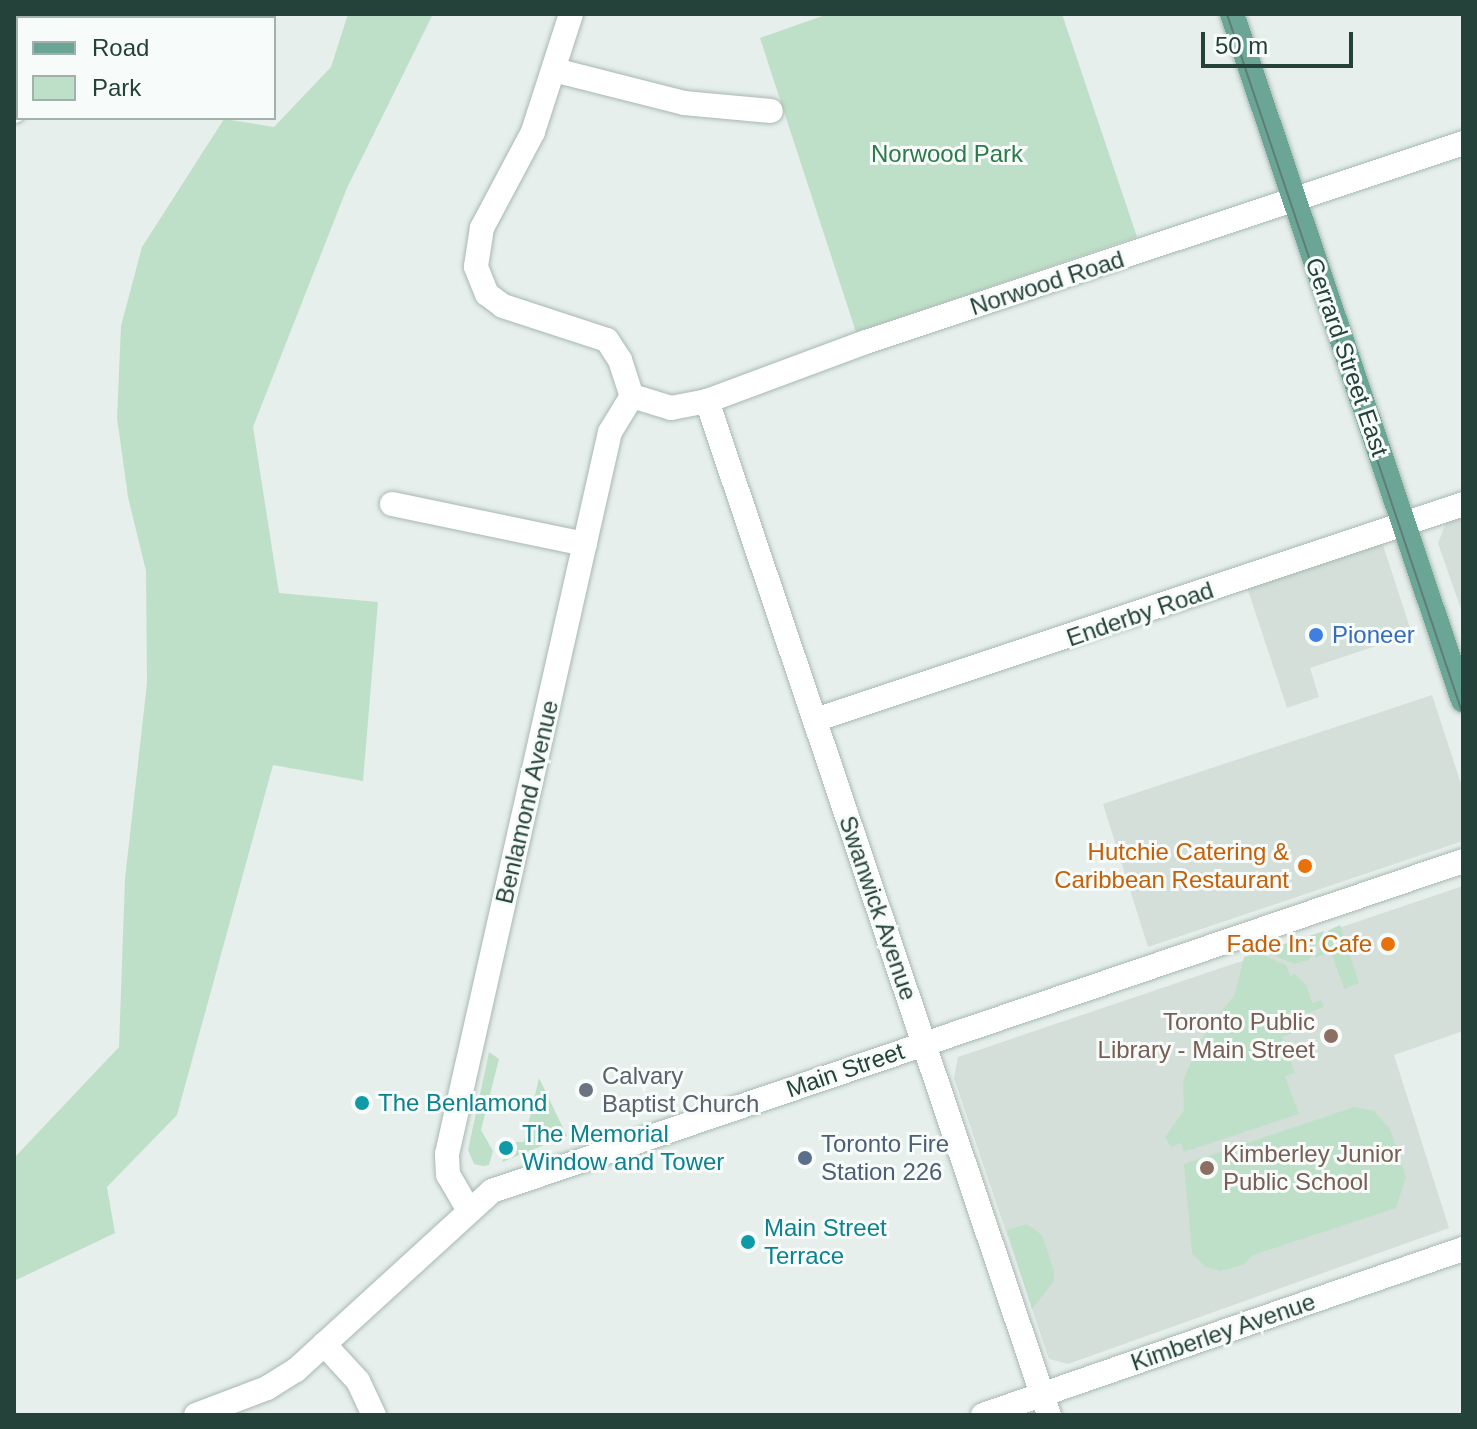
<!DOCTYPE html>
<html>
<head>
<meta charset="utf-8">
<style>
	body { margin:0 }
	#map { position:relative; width:1477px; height:1429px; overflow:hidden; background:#e6efeb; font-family:Arial,sans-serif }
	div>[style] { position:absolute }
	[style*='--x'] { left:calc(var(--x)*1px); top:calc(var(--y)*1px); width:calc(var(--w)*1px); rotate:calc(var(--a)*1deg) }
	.built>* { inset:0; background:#d4dfda }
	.green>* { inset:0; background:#bfe0c8 }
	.roads { filter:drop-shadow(0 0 2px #a8b8b2) drop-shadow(0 0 2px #a8b8b2) }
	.minor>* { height:24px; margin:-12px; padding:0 12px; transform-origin:12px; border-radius:12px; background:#fff }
	.major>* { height:24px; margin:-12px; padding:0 12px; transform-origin:12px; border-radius:12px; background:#6aa596 }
	.tram>* { height:2px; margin:-1px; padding:0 1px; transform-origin:1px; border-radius:1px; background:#5f7d75 }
	.dots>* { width:22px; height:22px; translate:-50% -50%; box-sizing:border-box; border:4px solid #f7fbf9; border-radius:50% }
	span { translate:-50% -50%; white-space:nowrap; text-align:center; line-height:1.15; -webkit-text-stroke:6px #f7fbf9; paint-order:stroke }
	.park-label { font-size:24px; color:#2d7a4b }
	.street-label { font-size:24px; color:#24423a }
	.shop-label { font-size:24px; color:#366cbe }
	.left { translate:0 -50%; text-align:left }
	.food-label { font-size:24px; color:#c56008 }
	.right { translate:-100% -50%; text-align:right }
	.education-label { font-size:24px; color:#785e54 }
	.worship-label { font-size:24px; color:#5b616d }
	.culture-label { font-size:24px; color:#0d838f }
	.service-label { font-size:24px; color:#4e5e75 }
	.frame { position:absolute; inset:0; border:16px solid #24423a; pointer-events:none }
	.legend { position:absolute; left:16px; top:16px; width:260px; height:104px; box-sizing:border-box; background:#f7fbf9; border:2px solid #a3b1ad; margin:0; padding:10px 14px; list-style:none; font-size:24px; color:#24423a }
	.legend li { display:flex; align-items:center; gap:16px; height:40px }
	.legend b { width:40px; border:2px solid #a3b1ad }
	.scale { position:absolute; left:1201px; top:32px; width:152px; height:36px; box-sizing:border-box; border:4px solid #24423a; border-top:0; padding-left:10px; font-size:24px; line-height:28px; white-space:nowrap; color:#24423a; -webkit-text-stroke:6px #f7fbf9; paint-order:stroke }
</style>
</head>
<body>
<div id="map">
	<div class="built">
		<div style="clip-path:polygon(1463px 517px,1463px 615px,1438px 543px,1446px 523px)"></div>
		<div style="clip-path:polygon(1382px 542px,1412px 634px,1310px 668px,1319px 697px,1287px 708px,1247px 587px)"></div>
		<div style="clip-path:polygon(1432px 695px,1463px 790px,1463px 841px,1148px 947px,1103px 804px)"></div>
		<div style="clip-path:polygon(1463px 886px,1463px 1031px,1394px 1055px,1449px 1228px,1068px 1364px,1049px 1359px,954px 1078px,958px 1057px)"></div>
	</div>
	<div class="green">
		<div style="clip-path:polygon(348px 14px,433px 14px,347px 188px,253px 427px,279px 593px,378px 602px,363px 781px,273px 765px,177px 1115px,107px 1187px,115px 1233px,14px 1281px,14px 1158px,119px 1047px,125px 879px,147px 683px,146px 571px,128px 497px,117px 418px,121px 326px,142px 247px,224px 119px,274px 127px,331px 67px)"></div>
		<div style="clip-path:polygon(828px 14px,1062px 14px,1137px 237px,856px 332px,760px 38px)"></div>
		<div style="clip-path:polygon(1340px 925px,1359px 983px,1344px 989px,1331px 952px,1314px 958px,1329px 930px)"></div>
		<div style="clip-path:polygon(1324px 931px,1309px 960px,1294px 964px,1263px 951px)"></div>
		<div style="clip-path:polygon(1258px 953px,1286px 965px,1290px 976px,1295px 974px,1307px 986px,1312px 1003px,1321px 1000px,1324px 1007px,1299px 1016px,1301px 1030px,1282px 1037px,1295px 1073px,1285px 1076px,1299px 1114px,1184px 1152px,1181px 1143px,1171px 1147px,1165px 1137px,1184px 1110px,1183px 1081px,1201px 1039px,1235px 994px,1244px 957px)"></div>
		<div style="clip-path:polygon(489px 1052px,499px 1059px,481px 1130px,493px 1151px,489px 1165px,483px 1166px,474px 1164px,468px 1150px)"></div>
		<div style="clip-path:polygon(539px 1078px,567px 1136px,502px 1162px,512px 1142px,524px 1142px)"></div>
		<div style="clip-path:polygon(1354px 1107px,1374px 1111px,1390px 1129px,1406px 1177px,1396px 1208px,1253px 1255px,1243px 1265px,1221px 1271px,1206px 1267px,1192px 1253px,1184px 1164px)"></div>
		<div style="clip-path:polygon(1027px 1224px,1042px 1235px,1054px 1271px,1054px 1281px,1032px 1309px,1007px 1230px)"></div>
	</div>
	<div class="roads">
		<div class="minor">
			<div style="--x:571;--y:14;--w:124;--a:107.9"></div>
			<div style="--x:533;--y:132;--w:109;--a:118"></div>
			<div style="--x:482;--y:228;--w:39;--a:99"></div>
			<div style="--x:476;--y:267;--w:29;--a:68"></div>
			<div style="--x:487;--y:294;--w:20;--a:37"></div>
			<div style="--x:503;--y:306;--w:109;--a:18.1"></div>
			<div style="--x:607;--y:340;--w:24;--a:57"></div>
			<div style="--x:620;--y:360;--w:38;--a:72"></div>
			<div style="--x:165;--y:18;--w:9;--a:-27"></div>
			<div style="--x:554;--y:70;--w:134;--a:14.2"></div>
			<div style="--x:684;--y:103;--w:87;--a:5.3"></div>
			<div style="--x:14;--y:111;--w:6;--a:-51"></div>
			<div style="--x:632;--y:396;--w:41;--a:17.1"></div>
			<div style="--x:671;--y:408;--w:37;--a:-11"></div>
			<div style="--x:707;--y:401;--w:170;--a:-20.4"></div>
			<div style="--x:866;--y:342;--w:629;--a:-18.43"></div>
			<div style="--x:707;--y:401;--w:1070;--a:71.36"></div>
			<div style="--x:392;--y:504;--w:197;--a:11.7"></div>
			<div style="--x:815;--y:720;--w:683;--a:-18.43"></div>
			<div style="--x:468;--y:1209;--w:39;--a:-120"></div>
			<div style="--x:448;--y:1175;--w:21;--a:-93"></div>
			<div style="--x:447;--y:1154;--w:740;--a:-77.28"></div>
			<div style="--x:610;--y:432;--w:42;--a:-58.6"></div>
			<div style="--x:324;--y:1344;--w:50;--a:47.4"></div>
			<div style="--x:358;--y:1381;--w:38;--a:65"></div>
			<div style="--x:196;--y:1415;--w:76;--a:-20.8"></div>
			<div style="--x:267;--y:1388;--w:34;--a:-32"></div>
			<div style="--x:296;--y:1370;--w:265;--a:-42.4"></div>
			<div style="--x:492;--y:1191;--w:1026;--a:-18.77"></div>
			<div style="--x:983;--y:1415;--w:508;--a:-19.08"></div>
		</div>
		<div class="major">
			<div style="--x:1232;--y:14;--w:724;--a:71.39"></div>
		</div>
	</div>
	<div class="tram">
		<div style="--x:1227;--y:14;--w:740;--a:71.39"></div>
	</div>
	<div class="dots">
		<div style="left:1316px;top:635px;background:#3f7fe0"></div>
		<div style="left:1305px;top:866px;background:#e8710a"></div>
		<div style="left:1388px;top:944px;background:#e8710a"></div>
		<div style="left:1331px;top:1036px;background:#8d6e63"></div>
		<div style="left:586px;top:1090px;background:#6b7280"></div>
		<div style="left:362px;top:1103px;background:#0f9aa8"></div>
		<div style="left:506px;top:1148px;background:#0f9aa8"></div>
		<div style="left:805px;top:1158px;background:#5c6f8a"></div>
		<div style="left:1207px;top:1168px;background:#8d6e63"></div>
		<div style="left:748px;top:1242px;background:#0f9aa8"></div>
	</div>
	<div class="park-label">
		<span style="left:947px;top:154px">Norwood Park</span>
	</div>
	<div class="street-label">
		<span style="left:1047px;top:283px;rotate:-18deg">Norwood Road</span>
		<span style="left:1347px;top:357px;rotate:71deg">Gerrard Street East</span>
		<span style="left:1140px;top:614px;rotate:-19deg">Enderby Road</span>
		<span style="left:527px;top:802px;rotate:-77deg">Benlamond Avenue</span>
		<span style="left:878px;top:908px;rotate:71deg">Swanwick Avenue</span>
		<span style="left:845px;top:1070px;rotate:-19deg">Main Street</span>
		<span style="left:1223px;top:1332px;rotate:-19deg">Kimberley Avenue</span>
	</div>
	<div class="shop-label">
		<span class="left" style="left:1332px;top:635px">Pioneer</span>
	</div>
	<div class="food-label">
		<span class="right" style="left:1289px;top:866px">Hutchie Catering &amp;<br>Caribbean Restaurant</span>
		<span class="right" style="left:1372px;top:944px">Fade In: Cafe</span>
	</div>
	<div class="education-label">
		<span class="right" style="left:1315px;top:1036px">Toronto Public<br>Library - Main Street</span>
		<span class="left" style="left:1223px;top:1168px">Kimberley Junior<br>Public School</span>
	</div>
	<div class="worship-label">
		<span class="left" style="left:602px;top:1090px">Calvary<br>Baptist Church</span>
	</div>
	<div class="culture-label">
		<span class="left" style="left:378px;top:1103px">The Benlamond</span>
		<span class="left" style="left:522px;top:1148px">The Memorial<br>Window and Tower</span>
		<span class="left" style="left:764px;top:1242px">Main Street<br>Terrace</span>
	</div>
	<div class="service-label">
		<span class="left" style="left:821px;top:1158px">Toronto Fire<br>Station 226</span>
	</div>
	<div class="frame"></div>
	<ul class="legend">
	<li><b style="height:10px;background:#6aa596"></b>Road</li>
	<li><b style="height:22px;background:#bfe0c8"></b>Park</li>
	</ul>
	<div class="scale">50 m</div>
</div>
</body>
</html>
